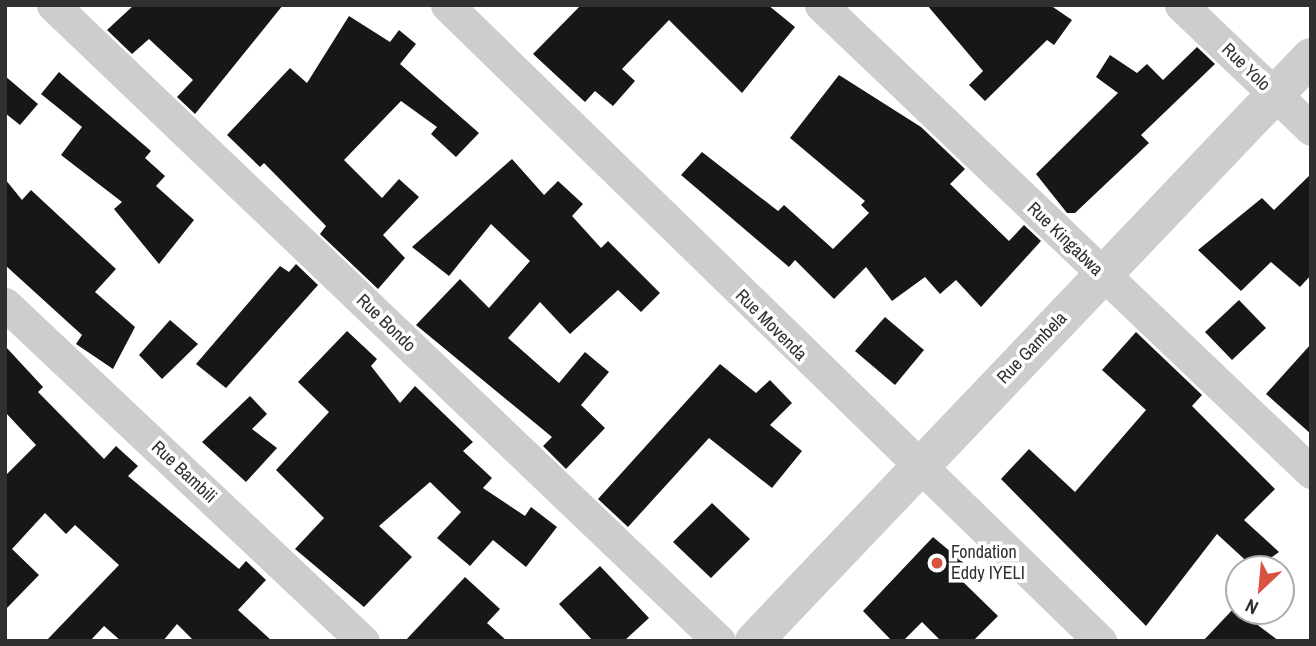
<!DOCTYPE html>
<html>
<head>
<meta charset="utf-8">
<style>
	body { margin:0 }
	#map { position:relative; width:1316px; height:646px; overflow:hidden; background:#fff; font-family:"Archivo Narrow",sans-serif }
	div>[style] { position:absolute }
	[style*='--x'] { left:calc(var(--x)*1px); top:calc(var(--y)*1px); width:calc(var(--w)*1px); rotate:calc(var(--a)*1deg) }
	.building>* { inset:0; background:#171717 }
	.minor>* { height:33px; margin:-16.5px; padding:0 16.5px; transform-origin:16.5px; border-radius:16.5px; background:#cdcdcd }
	.tertiary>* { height:38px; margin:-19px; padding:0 19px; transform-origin:19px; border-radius:19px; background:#cdcdcd }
	.dots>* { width:19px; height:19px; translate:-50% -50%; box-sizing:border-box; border:4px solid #fff; border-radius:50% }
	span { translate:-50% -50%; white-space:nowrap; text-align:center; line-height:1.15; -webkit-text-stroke:7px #fff; paint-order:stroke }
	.street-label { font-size:18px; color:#303030 }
	.poi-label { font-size:18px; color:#303030 }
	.left { translate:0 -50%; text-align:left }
	.frame { position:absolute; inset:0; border:7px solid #303030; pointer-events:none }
	.north { position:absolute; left:1225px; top:555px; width:70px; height:70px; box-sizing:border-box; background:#fff; border:2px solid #acacac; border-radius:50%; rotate:206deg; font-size:19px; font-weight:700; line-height:28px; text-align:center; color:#303030 }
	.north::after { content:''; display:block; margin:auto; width:24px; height:32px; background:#d95440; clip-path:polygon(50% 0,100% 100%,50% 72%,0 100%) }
</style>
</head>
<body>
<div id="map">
	<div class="building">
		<div style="clip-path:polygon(134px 5px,283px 5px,195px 114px,177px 97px,193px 80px,149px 39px,132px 54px,107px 30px)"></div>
		<div style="clip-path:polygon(581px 5px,768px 5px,795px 27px,742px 93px,669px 20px,622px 69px,635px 81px,613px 106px,595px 91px,585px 102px,533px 54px)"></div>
		<div style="clip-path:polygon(927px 5px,1050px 5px,1072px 20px,1054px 45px,1047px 40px,985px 101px,969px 85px,983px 71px)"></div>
		<div style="clip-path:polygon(349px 16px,390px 42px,399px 30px,416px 44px,400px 64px,479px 133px,456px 157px,431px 134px,437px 127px,401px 101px,344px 160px,382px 198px,399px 179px,419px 197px,383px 235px,405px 258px,378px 289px,320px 234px,326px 226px,264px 163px,260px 167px,227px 135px,290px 68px,307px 83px)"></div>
		<div style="clip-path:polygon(1197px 47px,1215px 64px,1141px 135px,1149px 143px,1075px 213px,1067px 213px,1036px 174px,1118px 93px,1096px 77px,1110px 55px,1137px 73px,1147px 64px,1163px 80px)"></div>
		<div style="clip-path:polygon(59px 72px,151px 151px,145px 158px,165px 176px,156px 186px,194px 220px,159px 264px,114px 209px,122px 202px,61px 155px,82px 127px,41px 94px)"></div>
		<div style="clip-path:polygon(839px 75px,921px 127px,965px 169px,950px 184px,1009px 241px,1024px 225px,1041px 241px,981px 307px,956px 280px,940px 294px,925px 277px,892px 301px,866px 267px,834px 299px,795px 260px,789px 267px,681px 175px,702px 152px,778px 211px,784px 205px,833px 249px,869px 213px,861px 205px,865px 201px,790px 138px)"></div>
		<div style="clip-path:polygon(5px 76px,38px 104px,20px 125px,5px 113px)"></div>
		<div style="clip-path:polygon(512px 159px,544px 195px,558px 181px,583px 204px,572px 216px,601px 248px,608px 241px,660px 293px,641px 312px,618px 290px,570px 334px,540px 302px,508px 338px,559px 383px,585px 352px,609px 372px,581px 405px,605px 428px,566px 469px,543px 446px,552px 437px,416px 325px,460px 279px,489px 308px,530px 261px,491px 224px,449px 276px,412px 247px)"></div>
		<div style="clip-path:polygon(1311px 174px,1311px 275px,1300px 287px,1271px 262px,1241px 291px,1198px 250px,1262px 198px,1274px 210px)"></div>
		<div style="clip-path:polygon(5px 179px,22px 200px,31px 190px,116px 269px,95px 292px,135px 327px,113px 369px,76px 344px,82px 335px,5px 265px)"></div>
		<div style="clip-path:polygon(296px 264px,318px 285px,226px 388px,196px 364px,280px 266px,289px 272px)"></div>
		<div style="clip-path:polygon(1239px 300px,1266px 328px,1232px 360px,1205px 332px)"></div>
		<div style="clip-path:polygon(885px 317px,924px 350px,895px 385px,855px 351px)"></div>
		<div style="clip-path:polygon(170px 320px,198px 344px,162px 379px,139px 355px)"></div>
		<div style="clip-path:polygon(347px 331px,377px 359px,371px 366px,400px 403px,415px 386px,473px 442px,463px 451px,492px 478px,483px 488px,525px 516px,531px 507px,557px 527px,526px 567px,493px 540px,470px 566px,437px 538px,461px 512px,430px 482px,379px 526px,412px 557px,364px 607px,295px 549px,324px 518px,276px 470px,329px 412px,298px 382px)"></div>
		<div style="clip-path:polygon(1136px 332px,1202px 395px,1192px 406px,1275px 489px,1244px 520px,1279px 552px,1255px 569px,1217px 534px,1146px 626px,1001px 479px,1029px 449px,1075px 492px,1146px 410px,1102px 370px)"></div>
		<div style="clip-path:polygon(1311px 344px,1311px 434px,1266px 394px)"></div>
		<div style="clip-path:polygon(5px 346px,43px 387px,38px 392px,104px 459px,116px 446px,138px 466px,128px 476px,239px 569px,246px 561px,266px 580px,238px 610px,272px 641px,194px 641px,177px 624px,163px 641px,121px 641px,104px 626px,90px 641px,46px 641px,119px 565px,75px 525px,66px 534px,45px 513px,12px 549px,39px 575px,5px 610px,5px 476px,36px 445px,5px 412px)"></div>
		<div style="clip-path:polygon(720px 364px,756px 393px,770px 380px,792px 403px,770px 425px,802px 451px,772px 488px,709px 438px,628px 527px,598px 499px)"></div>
		<div style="clip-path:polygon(250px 396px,267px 414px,252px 429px,277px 448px,246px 482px,202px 442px)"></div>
		<div style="clip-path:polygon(712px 503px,750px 539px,711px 578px,673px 542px)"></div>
		<div style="clip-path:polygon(933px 537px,970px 568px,960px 579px,998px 616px,973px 641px,941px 641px,922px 622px,903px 641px,892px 641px,863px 611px)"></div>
		<div style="clip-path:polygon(600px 566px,649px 618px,624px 641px,593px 641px,559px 604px)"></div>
		<div style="clip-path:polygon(465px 577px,500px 609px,487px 623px,507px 641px,405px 641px)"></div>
		<div style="clip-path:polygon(1236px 606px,1239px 611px,1279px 641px,1203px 641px)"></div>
	</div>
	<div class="minor">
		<div style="--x:53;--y:5;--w:921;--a:43.68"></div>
		<div style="--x:447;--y:5;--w:912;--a:44.24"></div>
		<div style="--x:821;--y:5;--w:677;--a:43.62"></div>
		<div style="--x:1181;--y:5;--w:180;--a:43.6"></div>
		<div style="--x:5;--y:304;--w:492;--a:43.3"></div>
	</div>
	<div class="tertiary">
		<div style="--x:754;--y:641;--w:807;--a:-46.36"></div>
	</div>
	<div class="dots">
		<div style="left:937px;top:563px;background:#d95440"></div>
	</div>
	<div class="street-label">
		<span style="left:1246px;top:67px;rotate:44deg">Rue Yolo</span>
		<span style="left:1065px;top:239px;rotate:44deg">Rue Kingabwa</span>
		<span style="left:386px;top:323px;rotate:44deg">Rue Bondo</span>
		<span style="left:771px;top:325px;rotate:45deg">Rue Movenda</span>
		<span style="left:1032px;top:348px;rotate:-46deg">Rue Gambela</span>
		<span style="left:184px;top:472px;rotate:43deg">Rue Bambili</span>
	</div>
	<div class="poi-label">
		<span class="left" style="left:951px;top:563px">Fondation<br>Eddy IYELI</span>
	</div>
	<div class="frame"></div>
	<div class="north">N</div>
</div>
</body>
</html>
